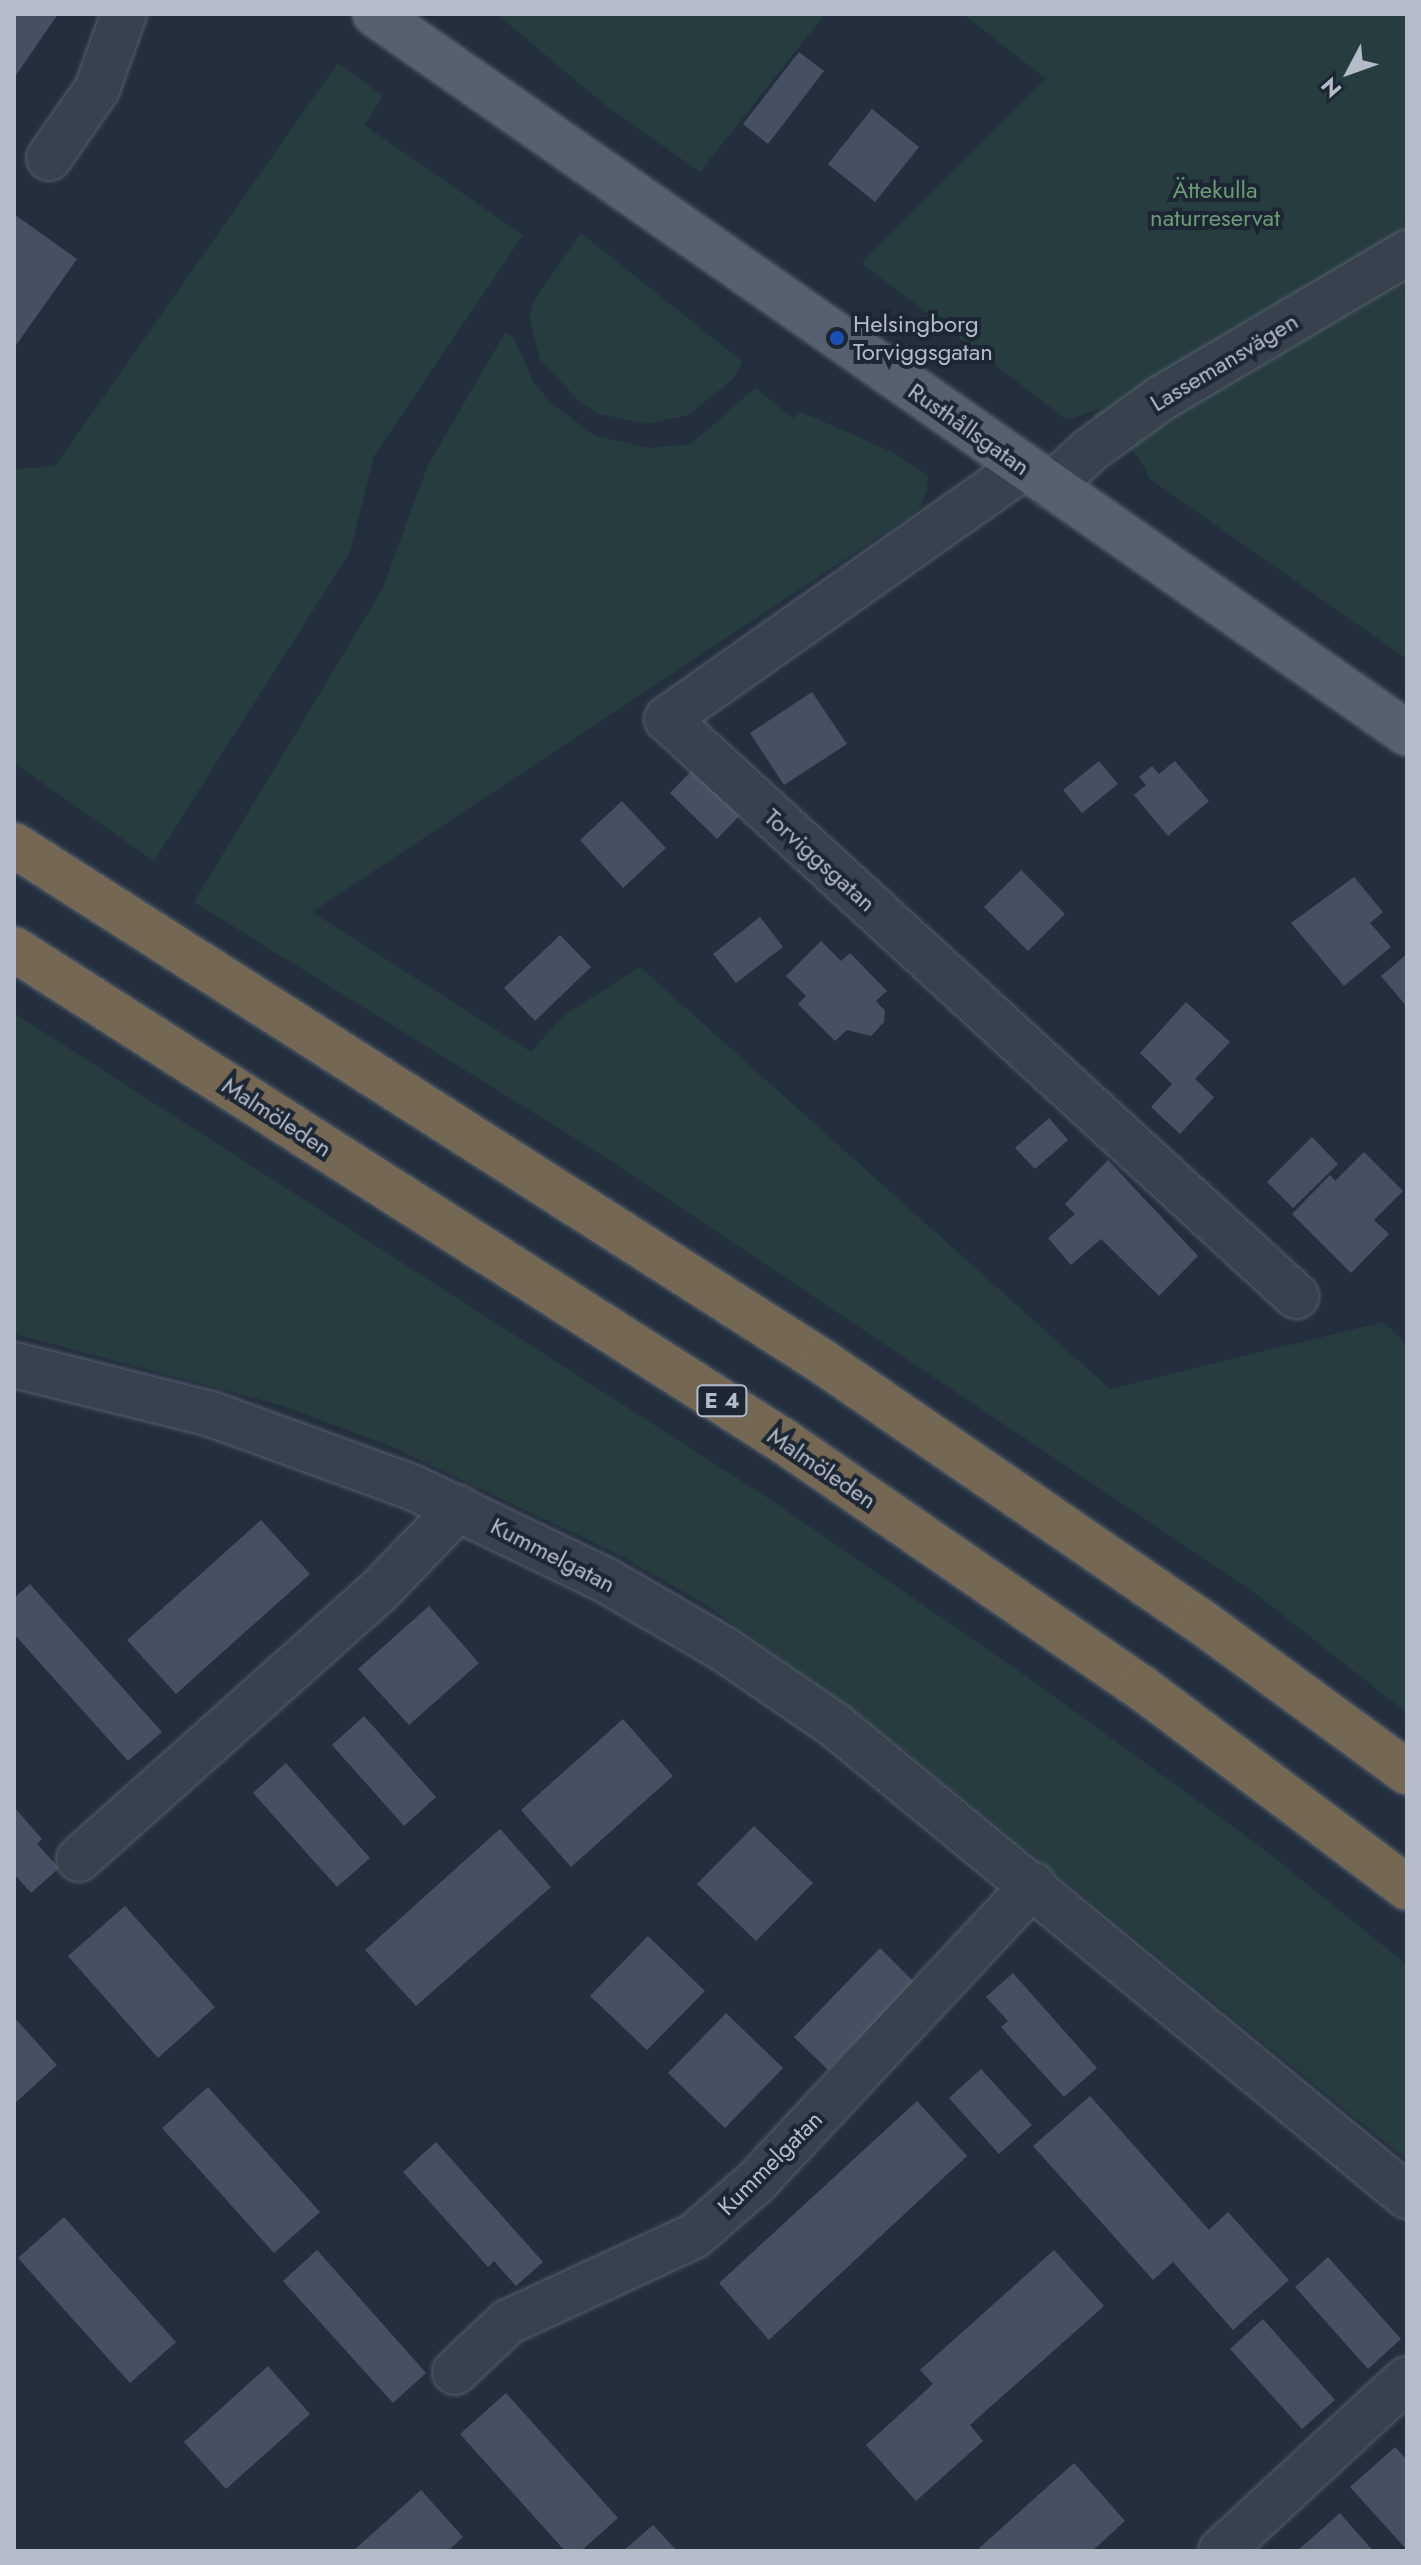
<!DOCTYPE html>
<html>
<head>
<meta charset="utf-8">
<style>
	body { margin:0 }
	#map { position:relative; width:1421px; height:2565px; overflow:hidden; background:#242f3e; font-family:Jost,sans-serif }
	div>[style] { position:absolute }
	[style*='--x'] { left:calc(var(--x)*1px); top:calc(var(--y)*1px); width:calc(var(--w)*1px); rotate:calc(var(--a)*1deg) }
	.green>* { inset:0; background:#263c3f }
	.building>* { inset:0; background:#455162 }
	.roads { filter:drop-shadow(0 0 2px #565f6c) drop-shadow(0 0 2px #565f6c) }
	.minor>* { height:44px; margin:-22px; padding:0 22px; transform-origin:22px; border-radius:22px; background:#38414e }
	.major>* { height:44px; margin:-22px; padding:0 22px; transform-origin:22px; border-radius:22px; background:#56606e }
	.highway>* { height:44px; margin:-22px; padding:0 22px; transform-origin:22px; border-radius:22px; background:#746855 }
	.dots>* { width:22px; height:22px; translate:-50% -50%; box-sizing:border-box; border:4px solid #1d2633; border-radius:50% }
	span { translate:-50% -50%; white-space:nowrap; text-align:center; line-height:1.15; -webkit-text-stroke:8px #1d2633; paint-order:stroke }
	.shield-label span { padding:2px 6px; background:#1d2633; border:2px solid; border-radius:6px; -webkit-text-stroke-width:0 }
	.shield-label { font-size:22px; color:#b4bcc9; font-weight:700 }
	.park-label { font-size:24px; color:#6b9a76 }
	.poi-label { font-size:24px; color:#b4bcc9 }
	.left { translate:0 -50%; text-align:left }
	.street-label { font-size:24px; color:#b4bcc9 }
	.frame { position:absolute; inset:0; border:16px solid #b4bcc9; pointer-events:none }
	.north { position:absolute; left:1309px; top:32px; width:80px; height:80px; -webkit-text-stroke:6px #1d2633; paint-order:stroke; rotate:229deg; font-size:22px; font-weight:700; line-height:32px; text-align:center; color:#b4bcc9 }
	.north::after { content:''; display:block; margin:auto; width:28px; height:36px; background:#b4bcc9; clip-path:polygon(50% 0,100% 100%,50% 72%,0 100%) }
</style>
</head>
<body>
<div id="map">
	<div class="green">
		<div style="clip-path:polygon(497px 14px,825px 14px,700px 172px,605px 105px)"></div>
		<div style="clip-path:polygon(963px 14px,1407px 14px,1407px 659px,1150px 479px,1140px 459px,1093px 415px,1102px 408px,1067px 420px,862px 263px,1046px 79px)"></div>
		<div style="clip-path:polygon(338px 63px,383px 96px,364px 125px,523px 235px,374px 456px,350px 552px,154px 861px,14px 763px,14px 469px,55px 466px)"></div>
		<div style="clip-path:polygon(581px 233px,743px 362px,732px 380px,688px 415px,647px 424px,599px 414px,580px 402px,540px 360px,529px 317px,533px 302px)"></div>
		<div style="clip-path:polygon(505px 333px,513px 336px,533px 381px,550px 402px,595px 436px,651px 448px,691px 444px,755px 388px,793px 418px,801px 412px,892px 452px,928px 475px,927px 491px,920px 508px,906px 519px,312px 912px,531px 1052px,563px 1016px,640px 967px,1110px 1389px,1383px 1322px,1407px 1344px,1407px 1713px,1251px 1590px,613px 1162px,194px 902px,382px 590px,428px 465px)"></div>
		<div style="clip-path:polygon(14px 1013px,774px 1502px,1023px 1674px,1261px 1847px,1407px 1965px,1407px 2160px,866px 1719px,713px 1609px,614px 1552px,388px 1445px,280px 1405px,14px 1334px)"></div>
	</div>
	<div class="building">
		<div style="clip-path:polygon(14px 14px,58px 14px,14px 78px)"></div>
		<div style="clip-path:polygon(799px 52px,824px 71px,768px 144px,743px 124px)"></div>
		<div style="clip-path:polygon(872px 109px,919px 147px,875px 202px,828px 164px)"></div>
		<div style="clip-path:polygon(14px 214px,77px 259px,14px 348px)"></div>
		<div style="clip-path:polygon(812px 692px,847px 744px,784px 785px,750px 733px)"></div>
		<div style="clip-path:polygon(1099px 761px,1118px 784px,1082px 813px,1063px 790px)"></div>
		<div style="clip-path:polygon(1175px 761px,1209px 801px,1168px 836px,1134px 795px,1146px 785px,1139px 777px,1152px 766px,1159px 774px)"></div>
		<div style="clip-path:polygon(696px 766px,743px 812px,717px 839px,670px 793px)"></div>
		<div style="clip-path:polygon(622px 801px,666px 848px,623px 888px,580px 840px)"></div>
		<div style="clip-path:polygon(1021px 870px,1065px 914px,1028px 951px,984px 907px)"></div>
		<div style="clip-path:polygon(1354px 877px,1383px 912px,1370px 923px,1391px 947px,1344px 986px,1291px 923px)"></div>
		<div style="clip-path:polygon(760px 917px,783px 947px,736px 983px,713px 954px)"></div>
		<div style="clip-path:polygon(560px 935px,591px 967px,535px 1021px,504px 988px)"></div>
		<div style="clip-path:polygon(821px 941px,841px 961px,850px 953px,887px 991px,876px 1001px,885px 1011px,884px 1022px,871px 1036px,847px 1030px,835px 1041px,798px 1004px,806px 996px,786px 976px)"></div>
		<div style="clip-path:polygon(1407px 954px,1407px 1007px,1381px 976px)"></div>
		<div style="clip-path:polygon(1186px 1002px,1230px 1042px,1195px 1079px,1214px 1097px,1180px 1134px,1151px 1107px,1172px 1084px,1140px 1053px)"></div>
		<div style="clip-path:polygon(1049px 1118px,1068px 1140px,1035px 1169px,1015px 1148px)"></div>
		<div style="clip-path:polygon(1312px 1137px,1338px 1164px,1293px 1208px,1267px 1182px)"></div>
		<div style="clip-path:polygon(1364px 1152px,1403px 1191px,1374px 1220px,1389px 1234px,1351px 1273px,1292px 1214px,1330px 1175px,1335px 1181px)"></div>
		<div style="clip-path:polygon(1108px 1160px,1198px 1256px,1159px 1296px,1101px 1239px,1071px 1265px,1048px 1238px,1075px 1214px,1065px 1204px)"></div>
		<div style="clip-path:polygon(261px 1520px,310px 1574px,176px 1694px,127px 1640px)"></div>
		<div style="clip-path:polygon(30px 1584px,162px 1732px,128px 1761px,14px 1634px,14px 1598px)"></div>
		<div style="clip-path:polygon(429px 1606px,479px 1663px,409px 1725px,358px 1669px)"></div>
		<div style="clip-path:polygon(364px 1716px,436px 1797px,404px 1826px,332px 1745px)"></div>
		<div style="clip-path:polygon(623px 1719px,673px 1776px,571px 1867px,521px 1810px)"></div>
		<div style="clip-path:polygon(286px 1763px,370px 1858px,337px 1887px,253px 1793px)"></div>
		<div style="clip-path:polygon(14px 1807px,42px 1839px,37px 1844px,59px 1868px,31px 1893px,14px 1874px)"></div>
		<div style="clip-path:polygon(754px 1826px,813px 1883px,756px 1941px,697px 1884px)"></div>
		<div style="clip-path:polygon(500px 1829px,551px 1887px,416px 2006px,365px 1950px)"></div>
		<div style="clip-path:polygon(125px 1906px,215px 2007px,158px 2058px,68px 1956px)"></div>
		<div style="clip-path:polygon(648px 1936px,705px 1991px,647px 2050px,590px 1996px)"></div>
		<div style="clip-path:polygon(880px 1948px,914px 1982px,828px 2070px,794px 2037px)"></div>
		<div style="clip-path:polygon(1013px 1973px,1097px 2068px,1064px 2097px,1001px 2027px,1008px 2021px,986px 1997px)"></div>
		<div style="clip-path:polygon(726px 2013px,783px 2068px,725px 2128px,668px 2073px)"></div>
		<div style="clip-path:polygon(14px 2017px,57px 2065px,14px 2104px)"></div>
		<div style="clip-path:polygon(981px 2069px,1032px 2125px,999px 2154px,949px 2098px)"></div>
		<div style="clip-path:polygon(208px 2087px,320px 2212px,274px 2253px,162px 2128px)"></div>
		<div style="clip-path:polygon(1090px 2096px,1209px 2230px,1228px 2212px,1289px 2280px,1233px 2330px,1173px 2262px,1153px 2280px,1033px 2146px)"></div>
		<div style="clip-path:polygon(917px 2101px,967px 2156px,769px 2340px,719px 2283px)"></div>
		<div style="clip-path:polygon(436px 2142px,543px 2262px,516px 2286px,494px 2261px,488px 2267px,403px 2172px)"></div>
		<div style="clip-path:polygon(64px 2217px,176px 2342px,130px 2383px,18px 2258px)"></div>
		<div style="clip-path:polygon(317px 2250px,426px 2373px,393px 2403px,283px 2281px)"></div>
		<div style="clip-path:polygon(1054px 2250px,1104px 2306px,970px 2425px,983px 2441px,916px 2501px,866px 2445px,933px 2384px,920px 2370px)"></div>
		<div style="clip-path:polygon(1328px 2257px,1401px 2339px,1368px 2369px,1295px 2287px)"></div>
		<div style="clip-path:polygon(1263px 2319px,1335px 2400px,1302px 2429px,1230px 2349px)"></div>
		<div style="clip-path:polygon(268px 2366px,310px 2414px,226px 2489px,184px 2442px)"></div>
		<div style="clip-path:polygon(506px 2393px,618px 2518px,581px 2551px,565px 2551px,460px 2434px)"></div>
		<div style="clip-path:polygon(1395px 2447px,1407px 2460px,1407px 2550px,1350px 2487px)"></div>
		<div style="clip-path:polygon(1074px 2463px,1125px 2521px,1092px 2551px,976px 2551px)"></div>
		<div style="clip-path:polygon(421px 2490px,463px 2537px,448px 2551px,353px 2551px)"></div>
		<div style="clip-path:polygon(1340px 2513px,1373px 2551px,1297px 2551px)"></div>
		<div style="clip-path:polygon(653px 2525px,677px 2551px,623px 2551px)"></div>
	</div>
	<div class="roads">
		<div class="minor">
			<div style="--x:49;--y:158;--w:84;--a:-55.2"></div>
			<div style="--x:97;--y:89;--w:80;--a:-70.2"></div>
			<div style="--x:1024;--y:467;--w:437;--a:144.8"></div>
			<div style="--x:667;--y:719;--w:854;--a:42.53"></div>
			<div style="--x:1051;--y:486;--w:53;--a:-42.7"></div>
			<div style="--x:1090;--y:450;--w:87;--a:-36.1"></div>
			<div style="--x:1160;--y:399;--w:287;--a:-30.6"></div>
			<div style="--x:14;--y:1365;--w:203;--a:14"></div>
			<div style="--x:211;--y:1414;--w:214;--a:20"></div>
			<div style="--x:412;--y:1487;--w:216;--a:25.7"></div>
			<div style="--x:607;--y:1581;--w:135;--a:30.2"></div>
			<div style="--x:724;--y:1649;--w:136;--a:34.5"></div>
			<div style="--x:836;--y:1726;--w:740;--a:39.46"></div>
			<div style="--x:79;--y:1859;--w:404;--a:-41.8"></div>
			<div style="--x:380;--y:1590;--w:114;--a:-46.1"></div>
			<div style="--x:455;--y:2372;--w:73;--a:-43.3"></div>
			<div style="--x:508;--y:2322;--w:205;--a:-24.8"></div>
			<div style="--x:694;--y:2236;--w:84;--a:-41.1"></div>
			<div style="--x:757;--y:2181;--w:405;--a:-47"></div>
			<div style="--x:1221;--y:2551;--w:253;--a:-42.8"></div>
		</div>
		<div class="major">
			<div style="--x:375;--y:14;--w:1258;--a:34.87"></div>
		</div>
		<div class="highway">
			<div style="--x:14;--y:845;--w:960;--a:32.58"></div>
			<div style="--x:823;--y:1362;--w:456;--a:34.5"></div>
			<div style="--x:1199;--y:1620;--w:258;--a:36.2"></div>
			<div style="--x:14;--y:949;--w:915;--a:32.6"></div>
			<div style="--x:785;--y:1442;--w:434;--a:34.6"></div>
			<div style="--x:1142;--y:1688;--w:332;--a:37"></div>
		</div>
	</div>
	<div class="dots">
		<div style="left:837px;top:338px;background:#1a4fb4"></div>
	</div>
	<div class="shield-label">
		<span style="left:722px;top:1401px">E 4</span>
	</div>
	<div class="park-label">
		<span style="left:1215px;top:204px">Ättekulla<br>naturreservat</span>
	</div>
	<div class="poi-label">
		<span class="left" style="left:853px;top:338px">Helsingborg<br>Torviggsgatan</span>
	</div>
	<div class="street-label">
		<span style="left:1224px;top:362px;rotate:-31deg">Lassemansvägen</span>
		<span style="left:969px;top:429px;rotate:35deg">Rusthållsgatan</span>
		<span style="left:820px;top:860px;rotate:42deg">Torviggsgatan</span>
		<span style="left:277px;top:1117px;rotate:33deg">Malmöleden</span>
		<span style="left:822px;top:1468px;rotate:34deg">Malmöleden</span>
		<span style="left:553px;top:1555px;rotate:27deg">Kummelgatan</span>
		<span style="left:770px;top:2163px;rotate:-45deg">Kummelgatan</span>
	</div>
	<div class="frame"></div>
	<div class="north">N</div>
</div>
</body>
</html>
